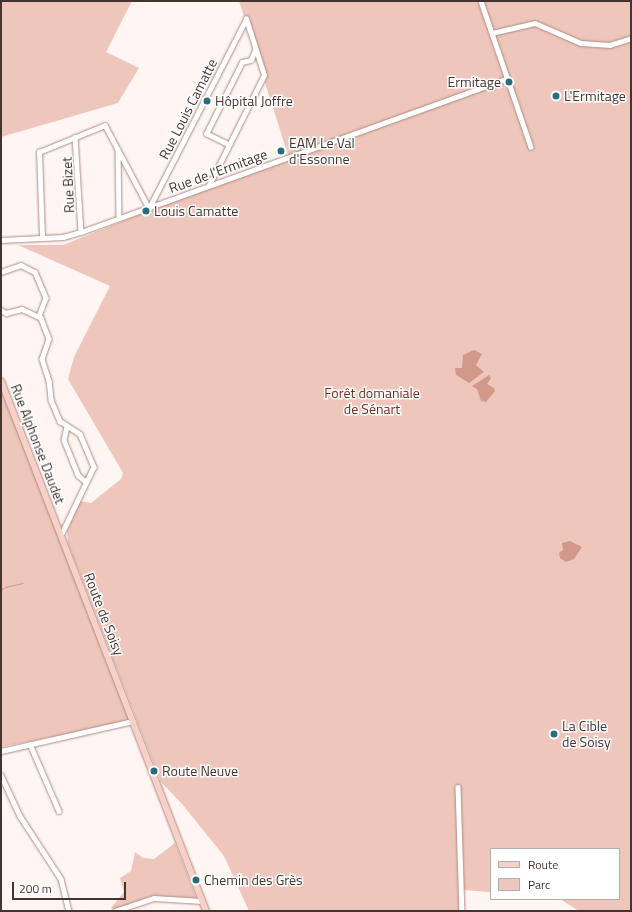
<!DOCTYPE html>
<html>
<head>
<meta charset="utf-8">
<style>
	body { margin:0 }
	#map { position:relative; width:632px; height:912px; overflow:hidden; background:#fff6f4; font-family:"Titillium Web",sans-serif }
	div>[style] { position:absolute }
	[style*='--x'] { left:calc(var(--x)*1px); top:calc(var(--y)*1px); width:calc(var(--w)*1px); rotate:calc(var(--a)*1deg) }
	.green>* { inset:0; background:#eec6bb }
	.water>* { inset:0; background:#d2998a }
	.stream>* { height:1px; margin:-0.5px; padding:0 0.5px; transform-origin:0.5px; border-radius:0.5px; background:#d2998a }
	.roads { filter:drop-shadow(0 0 1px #af8a80) drop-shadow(0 0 1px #af8a80) }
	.minor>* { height:4.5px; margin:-2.25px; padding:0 2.25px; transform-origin:2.25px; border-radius:2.25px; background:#fff }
	.major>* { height:6px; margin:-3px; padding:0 3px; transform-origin:3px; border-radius:3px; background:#f7d1c8 }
	.dots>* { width:11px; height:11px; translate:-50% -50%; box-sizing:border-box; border:2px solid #fff; border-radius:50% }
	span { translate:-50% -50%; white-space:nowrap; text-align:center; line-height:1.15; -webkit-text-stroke:3px #fff; paint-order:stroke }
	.poi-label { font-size:14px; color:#443430 }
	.right { translate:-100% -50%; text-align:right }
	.left { translate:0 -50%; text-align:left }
	.street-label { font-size:14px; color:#443430 }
	.park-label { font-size:14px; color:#722d1d }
	.frame { position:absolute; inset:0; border:2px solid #443430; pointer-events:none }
	.legend { position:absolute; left:490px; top:848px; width:130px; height:52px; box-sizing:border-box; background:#fff; border:1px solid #b4aeac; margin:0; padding:5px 7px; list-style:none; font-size:12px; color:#443430 }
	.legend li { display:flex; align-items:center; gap:8px; height:20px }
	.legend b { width:20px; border:1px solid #b4aeac }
	.scale { position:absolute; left:12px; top:882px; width:114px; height:18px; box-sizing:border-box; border:2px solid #443430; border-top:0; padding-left:5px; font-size:12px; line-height:14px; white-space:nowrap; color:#443430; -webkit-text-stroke:3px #fff; paint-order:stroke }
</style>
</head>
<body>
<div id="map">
	<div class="green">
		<div style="clip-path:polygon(1px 1px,132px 1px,106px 52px,139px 68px,118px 103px,1px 137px)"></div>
		<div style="clip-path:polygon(239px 1px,631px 1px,631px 911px,579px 911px,560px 899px,619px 899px,619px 849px,491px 849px,491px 892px,462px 890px,461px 911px,249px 911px,224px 856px,182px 804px,161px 782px,68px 543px,67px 532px,80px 501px,91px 503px,121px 479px,123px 473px,68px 379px,74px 357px,110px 286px,18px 245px,63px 245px,288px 155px)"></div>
		<div style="clip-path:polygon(1px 381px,133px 721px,1px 747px)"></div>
		<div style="clip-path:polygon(175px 843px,196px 897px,191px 900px,154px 897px,115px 910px,111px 908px,124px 892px,120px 878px,131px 871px,135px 852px,143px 858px,154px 859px)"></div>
	</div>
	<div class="water">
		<div style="clip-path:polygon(474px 350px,482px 354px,476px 365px,484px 372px,469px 383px,456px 375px,455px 368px,462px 368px,463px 355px)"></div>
		<div style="clip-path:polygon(489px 375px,491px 378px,487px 384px,494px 388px,495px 391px,486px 402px,481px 401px,477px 389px,472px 386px)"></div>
		<div style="clip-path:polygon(570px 541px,582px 547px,574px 559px,566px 562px,560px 558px,559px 553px,563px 550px,562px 543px)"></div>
	</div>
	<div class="stream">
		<div style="--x:5;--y:587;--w:18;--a:-13"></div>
		<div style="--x:1;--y:589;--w:3;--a:-18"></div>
	</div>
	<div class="roads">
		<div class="minor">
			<div style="--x:481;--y:1;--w:154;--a:71.1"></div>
			<div style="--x:492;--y:33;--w:44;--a:-13.1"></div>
			<div style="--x:535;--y:23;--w:50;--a:23.5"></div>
			<div style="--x:581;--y:43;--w:29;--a:4"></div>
			<div style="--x:610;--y:45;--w:22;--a:-18"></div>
			<div style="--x:75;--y:137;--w:95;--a:86.4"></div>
			<div style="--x:229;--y:145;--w:25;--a:-154"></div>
			<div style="--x:206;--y:134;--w:80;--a:-63.4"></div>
			<div style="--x:242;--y:62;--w:9;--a:-13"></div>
			<div style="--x:251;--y:60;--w:11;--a:-68"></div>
			<div style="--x:118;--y:150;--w:68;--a:89.2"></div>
			<div style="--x:209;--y:185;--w:123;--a:-63.4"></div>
			<div style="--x:264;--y:75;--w:59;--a:-107.8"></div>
			<div style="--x:149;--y:208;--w:212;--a:-62.8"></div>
			<div style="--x:42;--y:237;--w:85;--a:-92"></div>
			<div style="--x:39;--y:152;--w:71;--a:-22.2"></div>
			<div style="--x:105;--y:125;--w:94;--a:62.1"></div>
			<div style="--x:1;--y:240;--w:62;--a:-2.8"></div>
			<div style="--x:63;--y:237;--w:19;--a:-16"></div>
			<div style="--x:81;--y:232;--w:453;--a:-19.8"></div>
			<div style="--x:1;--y:272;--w:21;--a:-19"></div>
			<div style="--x:21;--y:265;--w:16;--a:27"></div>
			<div style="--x:35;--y:272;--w:28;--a:67"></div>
			<div style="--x:46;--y:298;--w:19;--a:111"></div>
			<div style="--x:1;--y:310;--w:6;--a:31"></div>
			<div style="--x:6;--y:313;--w:16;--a:-14"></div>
			<div style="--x:22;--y:309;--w:21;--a:25"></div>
			<div style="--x:41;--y:318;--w:22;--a:69"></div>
			<div style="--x:49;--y:339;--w:21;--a:109"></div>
			<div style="--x:42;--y:359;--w:22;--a:72"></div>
			<div style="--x:49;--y:380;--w:20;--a:84"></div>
			<div style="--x:51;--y:400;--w:23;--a:67"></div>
			<div style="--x:60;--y:421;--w:24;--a:33"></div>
			<div style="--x:80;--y:434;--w:36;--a:67"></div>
			<div style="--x:94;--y:467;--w:76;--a:115.6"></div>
			<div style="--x:67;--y:426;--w:14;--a:102"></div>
			<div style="--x:64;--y:440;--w:38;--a:68"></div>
			<div style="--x:78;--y:475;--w:9;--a:41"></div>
			<div style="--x:30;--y:744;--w:73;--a:66.6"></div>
			<div style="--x:1;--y:751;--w:135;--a:-12.8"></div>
			<div style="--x:1;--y:775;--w:45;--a:65.1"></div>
			<div style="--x:20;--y:816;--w:75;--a:56.9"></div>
			<div style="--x:61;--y:879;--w:33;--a:76"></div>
			<div style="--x:458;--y:787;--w:124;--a:88.2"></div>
			<div style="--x:115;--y:911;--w:41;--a:-18.4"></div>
			<div style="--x:154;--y:898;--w:48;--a:3.6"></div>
		</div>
		<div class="major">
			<div style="--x:1;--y:381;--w:568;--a:68.85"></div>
		</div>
	</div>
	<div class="dots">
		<div style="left:509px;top:82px;background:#276d7c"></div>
		<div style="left:556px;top:96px;background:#276d7c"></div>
		<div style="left:207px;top:101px;background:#276d7c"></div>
		<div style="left:281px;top:151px;background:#276d7c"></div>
		<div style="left:146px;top:211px;background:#276d7c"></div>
		<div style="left:554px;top:734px;background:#276d7c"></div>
		<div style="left:154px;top:771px;background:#276d7c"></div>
		<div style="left:196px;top:880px;background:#276d7c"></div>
	</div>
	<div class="poi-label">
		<span class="right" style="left:501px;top:82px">Ermitage</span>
		<span class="left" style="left:564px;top:96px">L'Ermitage</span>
		<span class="left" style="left:215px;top:101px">Hôpital Joffre</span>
		<span class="left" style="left:289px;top:151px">EAM Le Val<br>d'Essonne</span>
		<span class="left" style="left:154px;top:211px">Louis Camatte</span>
		<span class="left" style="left:562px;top:734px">La Cible<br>de Soisy</span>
		<span class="left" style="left:162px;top:771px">Route Neuve</span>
		<span class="left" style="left:204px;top:880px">Chemin des Grès</span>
	</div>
	<div class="street-label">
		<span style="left:188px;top:109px;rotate:-63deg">Rue Louis Camatte</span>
		<span style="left:218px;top:171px;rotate:-20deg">Rue de l'Ermitage</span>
		<span style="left:68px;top:185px;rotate:-93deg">Rue Bizet</span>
		<span style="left:38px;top:444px;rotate:69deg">Rue Alphonse Daudet</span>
		<span style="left:104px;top:614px;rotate:69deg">Route de Soisy</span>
	</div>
	<div class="park-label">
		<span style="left:372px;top:401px">Forêt domaniale<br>de Sénart</span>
	</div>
	<div class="frame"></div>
	<ul class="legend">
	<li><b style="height:5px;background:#f7d1c8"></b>Route</li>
	<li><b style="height:11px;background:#eec6bb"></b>Parc</li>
	</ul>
	<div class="scale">200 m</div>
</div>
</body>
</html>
